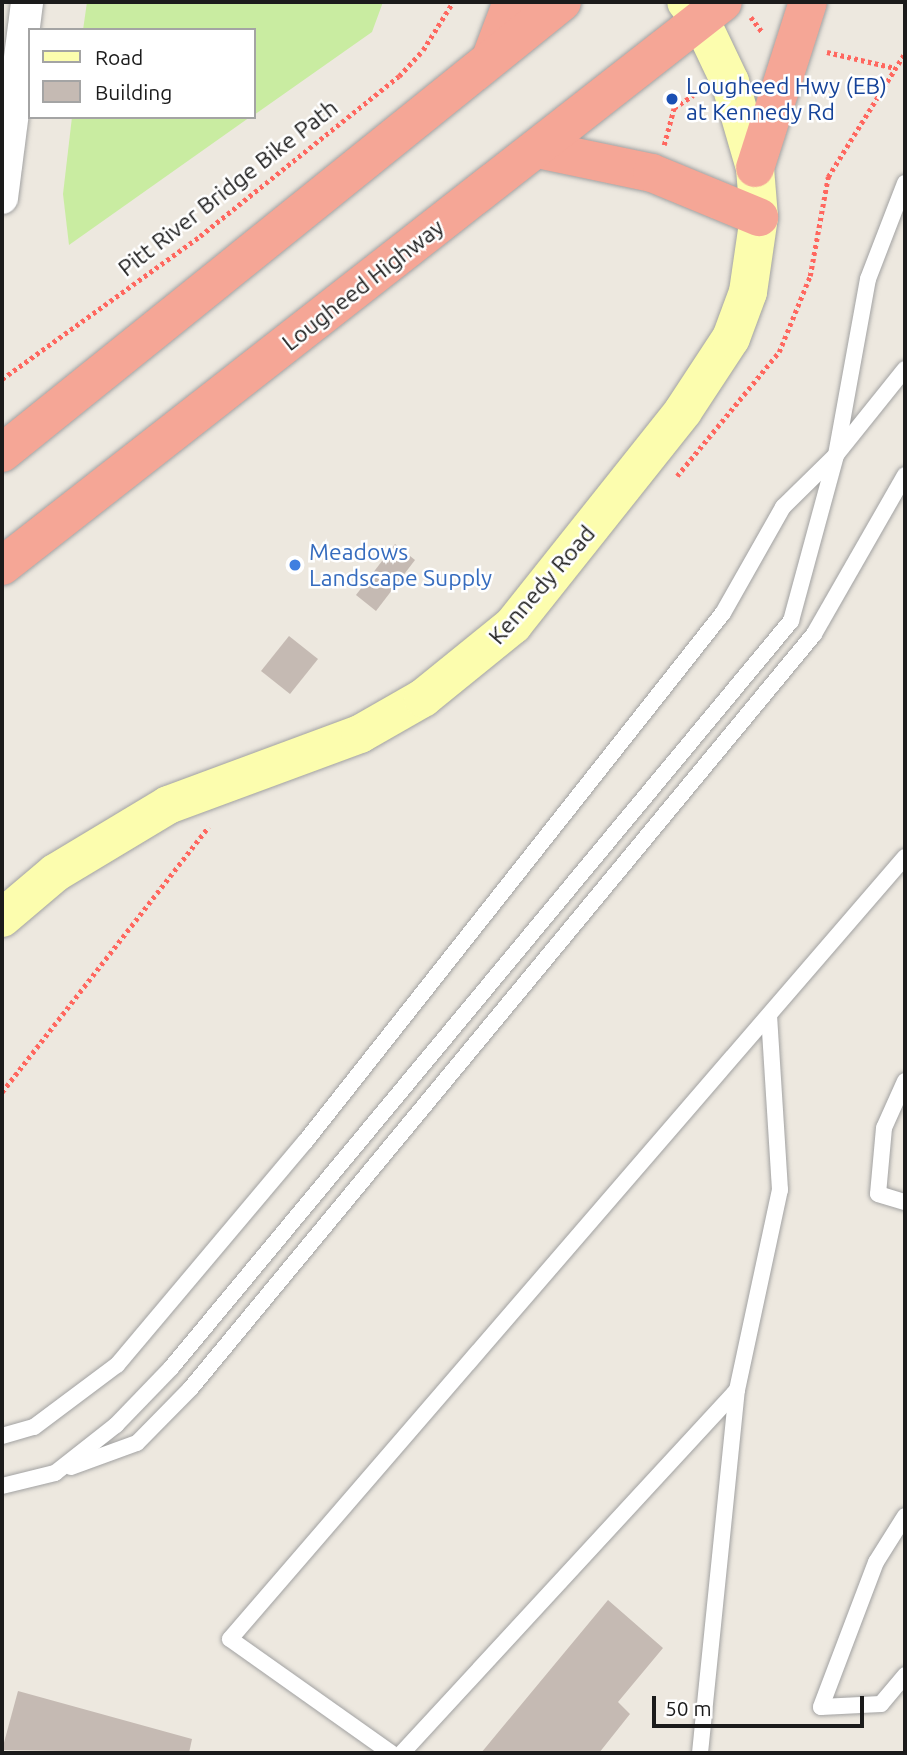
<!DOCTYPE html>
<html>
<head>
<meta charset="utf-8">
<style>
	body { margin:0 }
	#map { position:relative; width:907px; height:1755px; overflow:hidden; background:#ede8df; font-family:Ubuntu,sans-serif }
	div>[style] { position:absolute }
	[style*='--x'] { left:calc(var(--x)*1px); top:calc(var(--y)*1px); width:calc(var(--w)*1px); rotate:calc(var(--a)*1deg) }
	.grass>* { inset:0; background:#c9eca1 }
	.building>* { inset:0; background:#c5bab3 }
	.path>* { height:4.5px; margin-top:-2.25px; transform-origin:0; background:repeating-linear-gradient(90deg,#ff675f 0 3.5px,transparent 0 7px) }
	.roads { filter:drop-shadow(0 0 2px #a2a2a2) drop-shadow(0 0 2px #a2a2a2) }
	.service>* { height:16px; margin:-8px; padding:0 8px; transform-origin:8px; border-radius:8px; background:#fff }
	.minor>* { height:32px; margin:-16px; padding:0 16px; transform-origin:16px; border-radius:16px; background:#fff }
	.secondary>* { height:38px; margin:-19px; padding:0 19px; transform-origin:19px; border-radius:19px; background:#fcfdae }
	.trunk>* { height:38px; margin:-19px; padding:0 19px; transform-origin:19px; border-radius:19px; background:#f5a696 }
	.dots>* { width:19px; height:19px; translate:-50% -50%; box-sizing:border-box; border:4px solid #fff; border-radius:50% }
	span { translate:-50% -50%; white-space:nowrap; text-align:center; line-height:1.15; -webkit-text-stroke:5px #fff; paint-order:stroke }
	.transit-label { font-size:23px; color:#164399 }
	.left { translate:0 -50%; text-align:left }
	.street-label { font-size:23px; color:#1b1b1b }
	.shop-label { font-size:23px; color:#366cbe }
	.frame { position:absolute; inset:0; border:4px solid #1b1b1b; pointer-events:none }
	.legend { position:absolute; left:28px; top:28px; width:228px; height:91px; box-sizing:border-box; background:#fff; border:2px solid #a4a4a4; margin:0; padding:9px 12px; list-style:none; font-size:21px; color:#1b1b1b }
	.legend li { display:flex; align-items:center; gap:14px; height:35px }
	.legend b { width:35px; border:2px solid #a4a4a4 }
	.scale { position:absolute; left:652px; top:1696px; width:212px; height:32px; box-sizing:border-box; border:4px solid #1b1b1b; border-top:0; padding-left:9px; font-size:21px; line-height:24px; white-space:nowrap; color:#1b1b1b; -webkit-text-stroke:5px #fff; paint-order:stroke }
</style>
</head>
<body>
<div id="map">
	<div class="grass">
		<div style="clip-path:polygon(87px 2px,383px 2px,372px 32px,254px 115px,254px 30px,83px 30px)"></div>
		<div style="clip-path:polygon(72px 117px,250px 117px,69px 245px,63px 194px)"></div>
	</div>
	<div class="building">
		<div style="clip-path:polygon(395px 544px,415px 560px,376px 611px,356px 595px)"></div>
		<div style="clip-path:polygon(289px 636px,318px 659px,290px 694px,261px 671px)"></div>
		<div style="clip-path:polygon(608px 1600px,663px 1648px,618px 1702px,630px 1714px,599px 1753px,481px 1753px)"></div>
		<div style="clip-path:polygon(18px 1691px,192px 1739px,189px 1753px,2px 1750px)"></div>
	</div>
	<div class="path">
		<div style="--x:751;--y:17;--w:20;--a:53"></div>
		<div style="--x:827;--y:52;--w:70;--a:13.2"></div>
		<div style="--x:672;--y:99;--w:9;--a:77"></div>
		<div style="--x:664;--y:145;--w:38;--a:-75"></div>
		<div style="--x:674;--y:108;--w:23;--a:-34"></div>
		<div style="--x:2;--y:379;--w:244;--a:-35.8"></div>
		<div style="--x:200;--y:236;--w:255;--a:-38.8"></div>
		<div style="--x:399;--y:76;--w:35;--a:-47"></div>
		<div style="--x:423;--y:50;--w:57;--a:-58"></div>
		<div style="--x:677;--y:476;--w:161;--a:-50.6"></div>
		<div style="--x:779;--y:352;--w:82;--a:-67.8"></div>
		<div style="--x:810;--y:276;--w:101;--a:-79.7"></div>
		<div style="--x:828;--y:177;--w:146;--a:-58.2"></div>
		<div style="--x:2;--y:1092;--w:336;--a:-52.1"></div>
	</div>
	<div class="roads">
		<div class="service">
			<div style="--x:905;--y:1081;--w:51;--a:114.1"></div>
			<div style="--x:884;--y:1128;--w:66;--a:95.2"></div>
			<div style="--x:878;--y:1194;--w:28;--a:17"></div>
			<div style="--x:2;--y:1436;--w:33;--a:-16"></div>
			<div style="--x:34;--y:1427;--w:104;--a:-36.8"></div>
			<div style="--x:117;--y:1365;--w:292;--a:-49.9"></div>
			<div style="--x:305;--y:1142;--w:674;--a:-51.69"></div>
			<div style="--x:723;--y:613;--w:122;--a:-60.5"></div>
			<div style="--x:783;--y:507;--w:74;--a:-44.5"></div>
			<div style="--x:836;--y:455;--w:110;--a:-51.3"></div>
			<div style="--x:71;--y:1467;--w:70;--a:-20"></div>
			<div style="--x:137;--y:1443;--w:77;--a:-45.5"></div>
			<div style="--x:191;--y:1388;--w:978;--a:-50.43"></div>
			<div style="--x:814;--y:634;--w:183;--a:-60.2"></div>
			<div style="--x:2;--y:1486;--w:55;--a:-13.8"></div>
			<div style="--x:55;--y:1473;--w:78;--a:-38.2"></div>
			<div style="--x:116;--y:1425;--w:79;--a:-46"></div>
			<div style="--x:171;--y:1368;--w:971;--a:-50.31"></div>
			<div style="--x:791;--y:621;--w:172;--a:-74.8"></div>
			<div style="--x:836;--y:455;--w:179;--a:-79.7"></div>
			<div style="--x:868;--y:279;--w:103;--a:-68.9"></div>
			<div style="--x:905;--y:1516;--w:54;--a:122.2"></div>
			<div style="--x:876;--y:1562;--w:155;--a:110.8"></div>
			<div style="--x:821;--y:1707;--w:60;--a:-2.9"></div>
			<div style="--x:881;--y:1704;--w:38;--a:-50"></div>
			<div style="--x:391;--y:1753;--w:197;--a:-144.7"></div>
			<div style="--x:230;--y:1639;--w:1033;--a:-49.2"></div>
			<div style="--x:402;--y:1753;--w:494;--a:-47.3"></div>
			<div style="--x:700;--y:1753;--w:365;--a:-84.2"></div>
			<div style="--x:737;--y:1390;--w:205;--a:-77.9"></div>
			<div style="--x:780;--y:1190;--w:173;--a:-93.6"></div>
		</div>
		<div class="minor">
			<div style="--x:2;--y:198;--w:198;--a:-82.7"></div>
		</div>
		<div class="secondary">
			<div style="--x:2;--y:918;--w:70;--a:-40.3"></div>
			<div style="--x:55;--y:873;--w:132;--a:-31"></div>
			<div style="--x:168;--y:805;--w:205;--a:-20.3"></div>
			<div style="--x:360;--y:734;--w:73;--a:-29.7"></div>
			<div style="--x:423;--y:698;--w:116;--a:-39"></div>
			<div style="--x:513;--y:625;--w:273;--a:-51.5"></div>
			<div style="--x:683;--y:411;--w:87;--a:-56.7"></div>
			<div style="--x:731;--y:338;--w:49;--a:-69.7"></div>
			<div style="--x:748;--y:292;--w:76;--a:-81.7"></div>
			<div style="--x:759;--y:217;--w:49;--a:-94.7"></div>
			<div style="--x:755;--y:168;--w:90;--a:-106.2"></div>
			<div style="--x:730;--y:82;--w:68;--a:-115.4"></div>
			<div style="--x:701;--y:21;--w:24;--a:-128"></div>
		</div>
		<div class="trunk">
			<div style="--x:492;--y:55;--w:57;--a:-69.3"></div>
			<div style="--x:537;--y:149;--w:117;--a:11.8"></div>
			<div style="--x:652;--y:173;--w:116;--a:22.4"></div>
			<div style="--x:755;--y:168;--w:174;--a:-72.3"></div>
			<div style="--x:2;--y:453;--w:719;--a:-38.85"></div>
			<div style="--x:2;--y:566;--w:915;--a:-38.03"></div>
		</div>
	</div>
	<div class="dots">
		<div style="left:672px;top:99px;background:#1a4fb4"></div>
		<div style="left:295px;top:565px;background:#3f7fe0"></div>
	</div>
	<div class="transit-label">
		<span class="left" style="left:686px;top:99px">Lougheed Hwy (EB)<br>at Kennedy Rd</span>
	</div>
	<div class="street-label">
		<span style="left:228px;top:188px;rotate:-38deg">Pitt River Bridge Bike Path</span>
		<span style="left:363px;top:285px;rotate:-38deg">Lougheed Highway</span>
		<span style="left:542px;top:585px;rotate:-49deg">Kennedy Road</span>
	</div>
	<div class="shop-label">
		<span class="left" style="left:309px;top:565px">Meadows<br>Landscape Supply</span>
	</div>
	<div class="frame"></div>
	<ul class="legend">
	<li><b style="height:9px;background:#fcfdae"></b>Road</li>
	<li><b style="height:19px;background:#c5bab3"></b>Building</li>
	</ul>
	<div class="scale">50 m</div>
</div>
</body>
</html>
